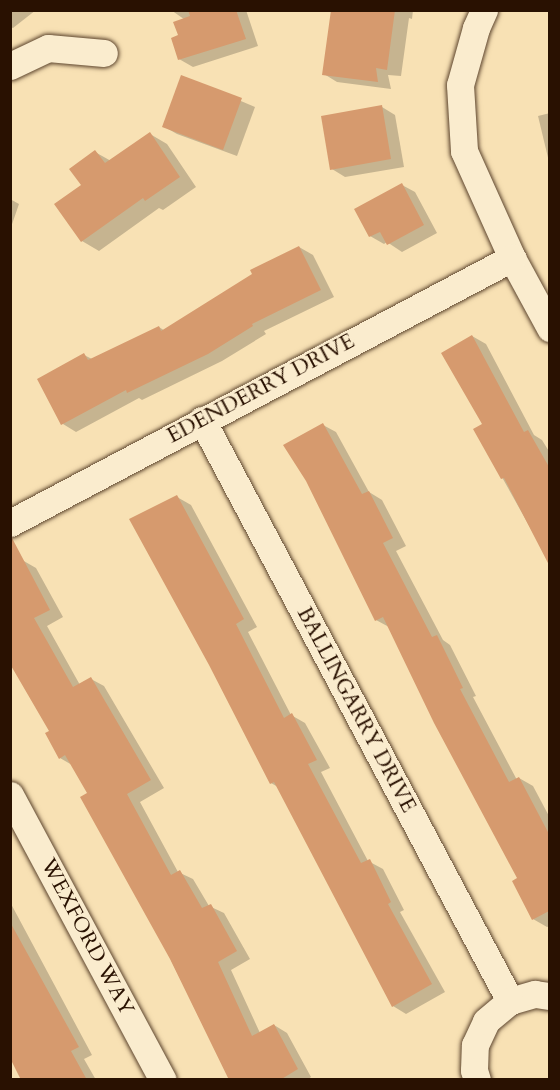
<!DOCTYPE html>
<html>
<head>
<meta charset="utf-8">
<style>
	body { margin:0 }
	#map { position:relative; width:560px; height:1090px; overflow:hidden; background:#f8e1b4; font-family:Cardo,serif }
	div>[style] { position:absolute }
	[style*='--x'] { left:calc(var(--x)*1px); top:calc(var(--y)*1px); width:calc(var(--w)*1px); rotate:calc(var(--a)*1deg) }
	.shadow>* { inset:0; background:#0003 }
	.building>* { inset:0; background:#d69a6e }
	.roads { filter:drop-shadow(0 0 2px #5d452e) drop-shadow(0 0 2px #5d452e) }
	.street>* { height:27px; margin:-13.5px; padding:0 13.5px; transform-origin:13.5px; border-radius:13.5px; background:#faecce }
	span { translate:-50% -50%; white-space:nowrap; text-align:center; line-height:1.15; -webkit-text-stroke:4.5px #faecce; paint-order:stroke }
	.street-label { font-size:21px; color:#291101 }
	.frame { position:absolute; inset:0; border:12px solid #291101; pointer-events:none }
</style>
</head>
<body>
<div id="map">
	<div class="shadow">
		<div style="clip-path:polygon(10px 10px,36px 10px,13px 28px,10px 27px)"></div>
		<div style="clip-path:polygon(171px 10px,246px 10px,258px 46px,193px 67px,179px 59px,198px 29px)"></div>
		<div style="clip-path:polygon(347px 10px,413px 10px,412px 19px,409px 18px,401px 76px,388px 75px,391px 89px,337px 82px,324px 74px)"></div>
		<div style="clip-path:polygon(182px 76px,255px 107px,237px 156px,177px 134px,163px 126px)"></div>
		<div style="clip-path:polygon(382px 107px,395px 115px,404px 167px,345px 177px,332px 169px)"></div>
		<div style="clip-path:polygon(550px 113px,550px 166px,538px 116px)"></div>
		<div style="clip-path:polygon(150px 134px,167px 144px,196px 187px,163px 210px,159px 208px,99px 251px,82px 241px,56px 204px,83px 185px,95px 152px,111px 161px)"></div>
		<div style="clip-path:polygon(402px 185px,415px 192px,437px 233px,402px 252px,387px 242px,384px 244px,370px 236px)"></div>
		<div style="clip-path:polygon(10px 199px,19px 204px,10px 230px)"></div>
		<div style="clip-path:polygon(299px 247px,313px 255px,334px 297px,264px 331px,266px 334px,222px 361px,142px 400px,139px 398px,76px 432px,63px 424px,84px 355px,92px 359px,159px 327px,165px 331px)"></div>
		<div style="clip-path:polygon(472px 336px,486px 344px,534px 435px,542px 440px,550px 453px,550px 563px,475px 429px,484px 425px)"></div>
		<div style="clip-path:polygon(323px 425px,336px 432px,369px 492px,382px 500px,406px 546px,396px 551px,443px 640px,450px 645px,476px 696px,473px 697px,517px 780px,519px 778px,533px 786px,550px 818px,550px 836px,547px 837px,550px 842px,550px 926px,547px 927px,533px 919px,519px 879px,389px 627px,376px 620px)"></div>
		<div style="clip-path:polygon(177px 497px,191px 505px,257px 627px,248px 632px,291px 715px,305px 723px,330px 768px,321px 772px,368px 861px,383px 869px,404px 910px,400px 912px,445px 992px,406px 1014px,393px 1006px,278px 787px,271px 783px,211px 665px)"></div>
		<div style="clip-path:polygon(22px 560px,36px 568px,63px 617px,47px 626px,80px 685px,91px 679px,104px 686px,164px 788px,140px 802px,178px 872px,193px 879px,209px 906px,224px 913px,250px 959px,231px 970px,260px 1033px,274px 1025px,287px 1033px,311px 1077px,307px 1080px,230px 1080px,89px 793px,72px 765px,60px 758px,51px 732px,10px 661px,10px 566px)"></div>
		<div style="clip-path:polygon(10px 902px,92px 1055px,84px 1059px,96px 1080px,27px 1080px,10px 1055px)"></div>
	</div>
	<div class="building">
		<div style="clip-path:polygon(188px 10px,236px 10px,246px 39px,178px 60px,171px 38px,178px 35px,173px 22px,190px 16px)"></div>
		<div style="clip-path:polygon(331px 10px,395px 10px,387px 70px,376px 68px,378px 82px,322px 75px)"></div>
		<div style="clip-path:polygon(181px 75px,242px 98px,223px 150px,162px 127px)"></div>
		<div style="clip-path:polygon(382px 105px,391px 159px,330px 170px,321px 116px)"></div>
		<div style="clip-path:polygon(150px 132px,180px 177px,145px 201px,143px 198px,81px 242px,54px 204px,81px 185px,69px 169px,95px 150px,105px 163px)"></div>
		<div style="clip-path:polygon(402px 183px,424px 225px,387px 245px,380px 232px,369px 237px,354px 209px)"></div>
		<div style="clip-path:polygon(299px 246px,321px 290px,252px 324px,253px 326px,208px 354px,127px 393px,126px 390px,61px 425px,37px 379px,84px 353px,88px 360px,159px 326px,161px 331px,252px 274px,250px 270px)"></div>
		<div style="clip-path:polygon(472px 335px,524px 432px,528px 430px,549px 467px,549px 565px,504px 478px,501px 479px,473px 429px,482px 424px,441px 353px)"></div>
		<div style="clip-path:polygon(323px 423px,362px 494px,369px 491px,393px 538px,383px 543px,432px 637px,437px 635px,463px 688px,460px 689px,509px 782px,519px 777px,549px 834px,549px 911px,532px 920px,512px 881px,517px 878px,434px 723px,383px 617px,375px 621px,306px 481px,283px 445px)"></div>
		<div style="clip-path:polygon(177px 495px,244px 619px,236px 624px,284px 718px,292px 713px,317px 760px,308px 764px,361px 863px,370px 859px,391px 902px,388px 904px,432px 984px,392px 1007px,274px 782px,270px 784px,209px 665px,129px 519px)"></div>
		<div style="clip-path:polygon(12px 538px,50px 610px,34px 618px,73px 687px,91px 677px,151px 780px,127px 794px,171px 875px,180px 870px,202px 908px,211px 904px,237px 951px,218px 962px,252px 1036px,274px 1024px,298px 1069px,280px 1080px,229px 1080px,170px 959px,80px 797px,87px 793px,65px 755px,59px 759px,45px 733px,49px 731px,10px 664px)"></div>
		<div style="clip-path:polygon(10px 922px,79px 1047px,71px 1051px,87px 1080px,21px 1080px,10px 1058px)"></div>
	</div>
	<div class="roads">
		<div class="street">
			<div style="--x:484;--y:10;--w:20;--a:114"></div>
			<div style="--x:476;--y:28;--w:59;--a:105.7"></div>
			<div style="--x:460;--y:85;--w:66;--a:86.5"></div>
			<div style="--x:464;--y:151;--w:117;--a:65.8"></div>
			<div style="--x:512;--y:258;--w:80;--a:61.5"></div>
			<div style="--x:10;--y:66;--w:42;--a:-25.3"></div>
			<div style="--x:48;--y:48;--w:56;--a:5.1"></div>
			<div style="--x:202;--y:420;--w:658;--a:62.07"></div>
			<div style="--x:10;--y:523;--w:568;--a:-27.83"></div>
			<div style="--x:10;--y:795;--w:323;--a:61.8"></div>
			<div style="--x:477;--y:1080;--w:10;--a:-107"></div>
			<div style="--x:474;--y:1070;--w:25;--a:-88"></div>
			<div style="--x:475;--y:1045;--w:26;--a:-65"></div>
			<div style="--x:486;--y:1021;--w:31;--a:-40"></div>
			<div style="--x:510;--y:1001;--w:26;--a:-16"></div>
			<div style="--x:535;--y:994;--w:15;--a:8"></div>
		</div>
	</div>
	<div class="street-label">
		<span style="left:261px;top:389px;rotate:-28deg">EDENDERRY DRIVE</span>
		<span style="left:356px;top:710px;rotate:62deg">BALLINGARRY DRIVE</span>
		<span style="left:87px;top:937px;rotate:62deg">WEXFORD WAY</span>
	</div>
	<div class="frame"></div>
</div>
</body>
</html>
